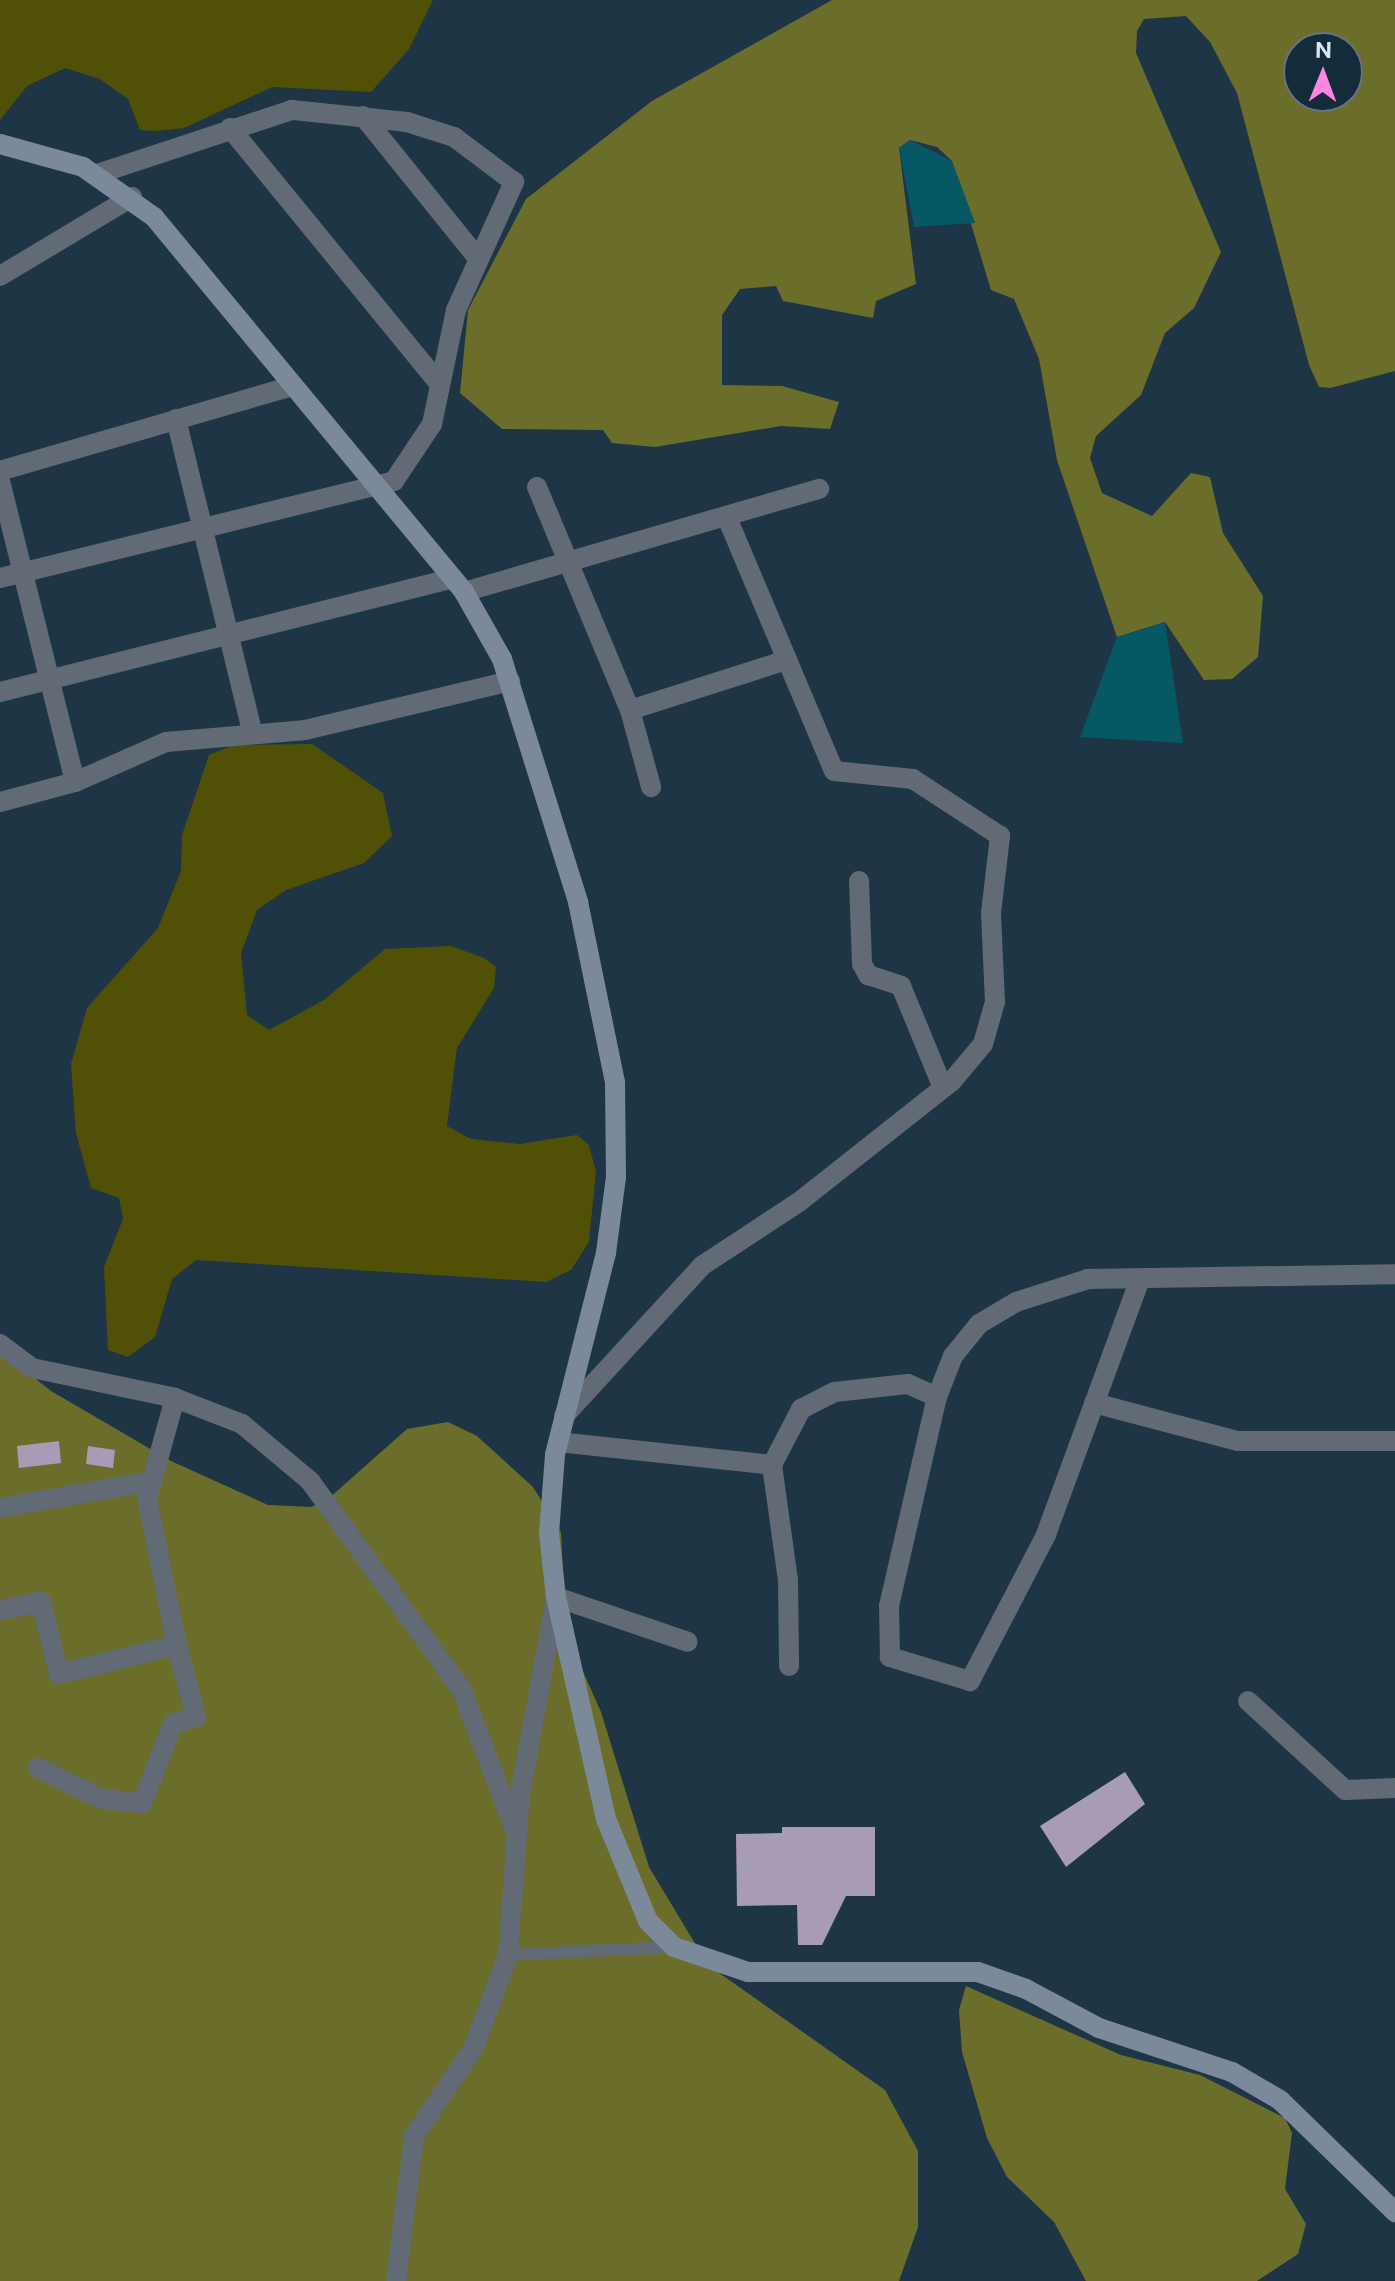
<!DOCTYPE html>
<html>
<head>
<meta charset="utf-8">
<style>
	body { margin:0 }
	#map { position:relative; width:1395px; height:2281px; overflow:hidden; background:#1e3546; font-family:"Public Sans",sans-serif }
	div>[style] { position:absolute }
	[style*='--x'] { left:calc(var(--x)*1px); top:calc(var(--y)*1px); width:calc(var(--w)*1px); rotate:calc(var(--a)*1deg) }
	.green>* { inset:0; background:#505107 }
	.forest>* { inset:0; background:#6b6d2a }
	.water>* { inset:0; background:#065865 }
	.building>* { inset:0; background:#a89bb6 }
	.lane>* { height:12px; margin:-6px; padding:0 6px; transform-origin:6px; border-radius:6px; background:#626a75 }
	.street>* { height:20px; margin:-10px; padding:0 10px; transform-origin:10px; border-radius:10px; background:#626a75 }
	.secondary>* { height:20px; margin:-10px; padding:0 10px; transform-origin:10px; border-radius:10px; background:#7c899a }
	span { translate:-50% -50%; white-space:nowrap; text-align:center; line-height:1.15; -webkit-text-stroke:8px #142b3c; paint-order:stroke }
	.north { position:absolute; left:1283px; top:32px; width:80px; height:80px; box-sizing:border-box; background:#142b3c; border:2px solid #627684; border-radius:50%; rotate:1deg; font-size:22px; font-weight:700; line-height:32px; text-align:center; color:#d8e6f1 }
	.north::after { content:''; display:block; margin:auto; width:28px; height:36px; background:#fd86e2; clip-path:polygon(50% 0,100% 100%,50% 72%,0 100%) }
</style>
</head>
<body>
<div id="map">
	<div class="green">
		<div style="clip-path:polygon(0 0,433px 0,409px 49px,371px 92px,272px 87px,184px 128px,157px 131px,140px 130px,128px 99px,100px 79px,65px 68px,27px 86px,0 120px)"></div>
		<div style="clip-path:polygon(312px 744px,383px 793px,392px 836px,364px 863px,286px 890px,257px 910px,241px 953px,247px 1015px,269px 1030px,324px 1000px,385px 949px,451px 946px,484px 958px,496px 967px,494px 988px,457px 1048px,447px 1126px,471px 1139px,520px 1144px,577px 1135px,589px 1145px,596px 1172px,589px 1242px,571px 1270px,546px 1282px,196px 1260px,172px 1279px,155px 1337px,128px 1357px,108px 1350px,104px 1267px,123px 1219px,119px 1198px,91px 1188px,76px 1133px,71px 1064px,87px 1008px,158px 928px,181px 871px,182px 835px,209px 755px,234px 745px)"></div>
	</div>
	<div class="forest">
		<div style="clip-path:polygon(evenodd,832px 0,1395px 0,1395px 371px,1330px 388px,1319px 387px,1309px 365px,1237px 93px,1210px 42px,1186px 16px,1144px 19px,1137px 31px,1136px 53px,1221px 252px,1194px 308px,1165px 333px,1141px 395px,1096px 436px,1090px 458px,1102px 493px,1152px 516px,1191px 473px,1210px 477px,1223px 533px,1263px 596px,1258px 657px,1232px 679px,1204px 680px,1165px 622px,1117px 637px,1057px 460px,1039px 359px,1014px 299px,991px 290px,952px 161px,937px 147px,910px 140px,899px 148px,916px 284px,876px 301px,873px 318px,783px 301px,776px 286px,740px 289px,722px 315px,722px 385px,782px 386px,839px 402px,830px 429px,781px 426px,655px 447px,612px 443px,603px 430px,502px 429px,460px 393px,468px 310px,526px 199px,652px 101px,832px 0,1299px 48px,1347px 48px,1347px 96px,1299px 96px,1299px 48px)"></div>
		<div style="clip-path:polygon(0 1351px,51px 1391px,171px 1461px,268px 1505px,311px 1507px,328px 1499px,407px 1429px,448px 1422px,477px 1436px,533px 1487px,561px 1532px,566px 1633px,601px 1712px,649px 1867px,708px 1965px,885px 2090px,918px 2151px,918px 2227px,899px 2281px,0 2281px)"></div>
		<div style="clip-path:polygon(966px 1986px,1121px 2055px,1200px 2075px,1285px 2118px,1292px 2133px,1285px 2189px,1306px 2224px,1298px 2254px,1257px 2281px,1086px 2281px,1054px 2222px,1007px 2177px,987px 2138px,962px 2052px,959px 2010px)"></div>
	</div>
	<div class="water">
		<div style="clip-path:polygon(910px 140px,952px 161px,975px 223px,914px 227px,899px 148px)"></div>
		<div style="clip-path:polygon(1165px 622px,1183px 743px,1080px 737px,1117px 637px)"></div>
	</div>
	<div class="building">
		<div style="clip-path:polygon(59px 1441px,61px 1463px,19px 1468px,17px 1446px)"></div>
		<div style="clip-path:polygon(88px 1446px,115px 1450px,113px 1468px,86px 1464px)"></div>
		<div style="clip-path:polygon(1125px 1772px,1145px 1804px,1066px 1867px,1040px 1826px)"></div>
		<div style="clip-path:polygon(782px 1827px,875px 1827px,875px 1896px,846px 1896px,822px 1945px,798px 1945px,797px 1905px,737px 1906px,736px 1834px,782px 1833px)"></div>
	</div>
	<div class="lane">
		<div style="--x:508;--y:1955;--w:166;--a:-2.8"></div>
	</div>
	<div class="street">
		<div style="--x:363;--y:116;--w:180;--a:51.1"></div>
		<div style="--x:230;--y:128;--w:330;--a:50.7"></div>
		<div style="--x:0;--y:276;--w:154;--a:-30.9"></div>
		<div style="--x:176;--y:419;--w:321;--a:76.3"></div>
		<div style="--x:0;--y:471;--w:305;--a:-16.2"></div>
		<div style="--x:0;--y:481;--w:310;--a:76"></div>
		<div style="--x:537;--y:487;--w:242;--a:67.4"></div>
		<div style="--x:630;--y:710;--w:165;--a:-17.7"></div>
		<div style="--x:0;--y:578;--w:406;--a:-13.8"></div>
		<div style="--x:394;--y:481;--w:69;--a:-56.3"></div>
		<div style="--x:432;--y:424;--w:116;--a:-78.1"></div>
		<div style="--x:456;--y:310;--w:141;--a:-65.6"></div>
		<div style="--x:514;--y:182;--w:75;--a:-143.1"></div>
		<div style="--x:454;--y:137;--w:49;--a:-162.3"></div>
		<div style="--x:407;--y:122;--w:116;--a:-174"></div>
		<div style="--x:292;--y:110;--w:205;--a:161.8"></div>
		<div style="--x:464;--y:592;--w:370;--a:-16.2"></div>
		<div style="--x:0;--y:692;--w:464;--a:-14.1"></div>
		<div style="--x:630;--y:710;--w:80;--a:74.7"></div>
		<div style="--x:0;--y:802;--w:78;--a:-14.9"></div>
		<div style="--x:75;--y:782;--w:99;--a:-23.7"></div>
		<div style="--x:166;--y:742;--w:140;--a:-4.9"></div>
		<div style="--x:305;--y:730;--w:211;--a:-13.4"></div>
		<div style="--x:859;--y:881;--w:83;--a:87.9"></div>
		<div style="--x:862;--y:964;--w:13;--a:61"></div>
		<div style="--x:868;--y:975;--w:35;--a:18"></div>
		<div style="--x:901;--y:986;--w:110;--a:67.6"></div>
		<div style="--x:1140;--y:1279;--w:273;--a:110.2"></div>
		<div style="--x:1046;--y:1535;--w:165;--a:117.5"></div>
		<div style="--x:970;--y:1681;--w:84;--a:-163.3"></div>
		<div style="--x:890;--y:1657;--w:51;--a:-91.1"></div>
		<div style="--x:889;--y:1606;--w:214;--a:-77.1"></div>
		<div style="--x:937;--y:1397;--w:44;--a:-68.7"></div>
		<div style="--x:953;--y:1356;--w:41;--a:-50.9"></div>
		<div style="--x:979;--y:1324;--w:43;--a:-30.7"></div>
		<div style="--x:1016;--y:1302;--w:76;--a:-17.7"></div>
		<div style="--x:1088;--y:1279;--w:307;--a:-0.9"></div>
		<div style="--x:0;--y:1344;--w:40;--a:37"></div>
		<div style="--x:32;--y:1368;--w:146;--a:11.8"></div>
		<div style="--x:175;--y:1398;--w:72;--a:21.2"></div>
		<div style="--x:242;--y:1424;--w:89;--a:40"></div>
		<div style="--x:310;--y:1481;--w:258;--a:54"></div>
		<div style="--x:462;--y:1690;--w:150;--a:69.3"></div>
		<div style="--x:1094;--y:1403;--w:149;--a:14.8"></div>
		<div style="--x:1238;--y:1441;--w:157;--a:0"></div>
		<div style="--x:564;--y:1416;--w:205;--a:-47.4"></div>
		<div style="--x:703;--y:1265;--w:115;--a:-33.3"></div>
		<div style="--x:799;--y:1202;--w:195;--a:-38.3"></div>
		<div style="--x:952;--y:1081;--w:48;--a:-50"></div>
		<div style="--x:983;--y:1044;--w:44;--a:-74.1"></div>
		<div style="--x:995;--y:1002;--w:89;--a:-92.6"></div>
		<div style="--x:991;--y:913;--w:78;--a:-83.3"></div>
		<div style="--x:1000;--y:836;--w:104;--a:-146.8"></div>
		<div style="--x:913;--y:779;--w:79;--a:-174.2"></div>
		<div style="--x:834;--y:771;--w:275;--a:-112.9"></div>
		<div style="--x:558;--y:1442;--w:215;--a:6.1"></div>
		<div style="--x:772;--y:1465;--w:116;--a:82.1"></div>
		<div style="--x:788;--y:1580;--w:86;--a:89.3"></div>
		<div style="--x:772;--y:1465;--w:63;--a:-62.6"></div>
		<div style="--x:801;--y:1409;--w:38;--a:-27"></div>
		<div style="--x:835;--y:1392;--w:73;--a:-6.3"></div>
		<div style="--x:908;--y:1384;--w:32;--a:24"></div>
		<div style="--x:0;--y:1508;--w:154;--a:-10.1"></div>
		<div style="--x:0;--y:1610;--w:42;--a:-11"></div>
		<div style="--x:41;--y:1602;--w:74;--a:76"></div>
		<div style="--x:59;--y:1674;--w:122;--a:-13.8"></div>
		<div style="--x:177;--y:1645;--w:149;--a:-101.6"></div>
		<div style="--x:147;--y:1499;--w:105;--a:-74.5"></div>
		<div style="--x:1248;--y:1701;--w:132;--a:42.5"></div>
		<div style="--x:1345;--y:1790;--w:50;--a:-2.3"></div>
		<div style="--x:38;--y:1768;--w:71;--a:25.8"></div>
		<div style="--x:102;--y:1799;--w:40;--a:5.7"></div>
		<div style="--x:142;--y:1803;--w:85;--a:-68.6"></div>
		<div style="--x:173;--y:1724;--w:24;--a:-17"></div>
		<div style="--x:196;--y:1717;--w:74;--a:-104.8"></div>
		<div style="--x:396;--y:2281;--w:146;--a:-82.9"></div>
		<div style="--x:414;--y:2136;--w:107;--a:-56"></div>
		<div style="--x:474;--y:2047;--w:98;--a:-69.7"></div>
		<div style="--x:508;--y:1955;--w:160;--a:-85.7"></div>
		<div style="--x:520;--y:1795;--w:201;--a:-79.7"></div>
		<div style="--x:556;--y:1597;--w:139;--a:18.8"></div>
	</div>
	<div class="secondary">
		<div style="--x:0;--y:144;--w:86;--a:15.5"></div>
		<div style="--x:83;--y:167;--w:87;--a:35.2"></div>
		<div style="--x:154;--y:217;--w:487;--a:50.4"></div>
		<div style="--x:464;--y:592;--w:77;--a:60.4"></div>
		<div style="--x:502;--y:659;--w:255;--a:72.6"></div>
		<div style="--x:578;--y:902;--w:184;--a:78.4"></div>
		<div style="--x:615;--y:1082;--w:95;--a:89.4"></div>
		<div style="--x:616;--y:1177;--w:77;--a:97.5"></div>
		<div style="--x:606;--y:1253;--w:208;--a:104.2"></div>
		<div style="--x:555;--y:1455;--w:78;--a:94.4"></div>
		<div style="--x:549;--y:1533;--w:64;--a:83.8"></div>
		<div style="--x:556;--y:1597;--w:228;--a:77.3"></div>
		<div style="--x:606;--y:1819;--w:110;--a:67.6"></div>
		<div style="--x:648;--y:1921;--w:37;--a:45"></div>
		<div style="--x:674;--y:1947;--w:78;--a:18.7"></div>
		<div style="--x:748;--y:1972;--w:230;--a:0"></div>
		<div style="--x:978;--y:1972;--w:51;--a:19.5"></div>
		<div style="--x:1026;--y:1989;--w:83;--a:28.1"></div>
		<div style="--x:1099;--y:2028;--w:140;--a:18.3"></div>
		<div style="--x:1232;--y:2072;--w:56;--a:30.3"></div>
		<div style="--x:1280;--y:2100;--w:161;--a:44.2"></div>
	</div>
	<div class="north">N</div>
</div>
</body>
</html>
